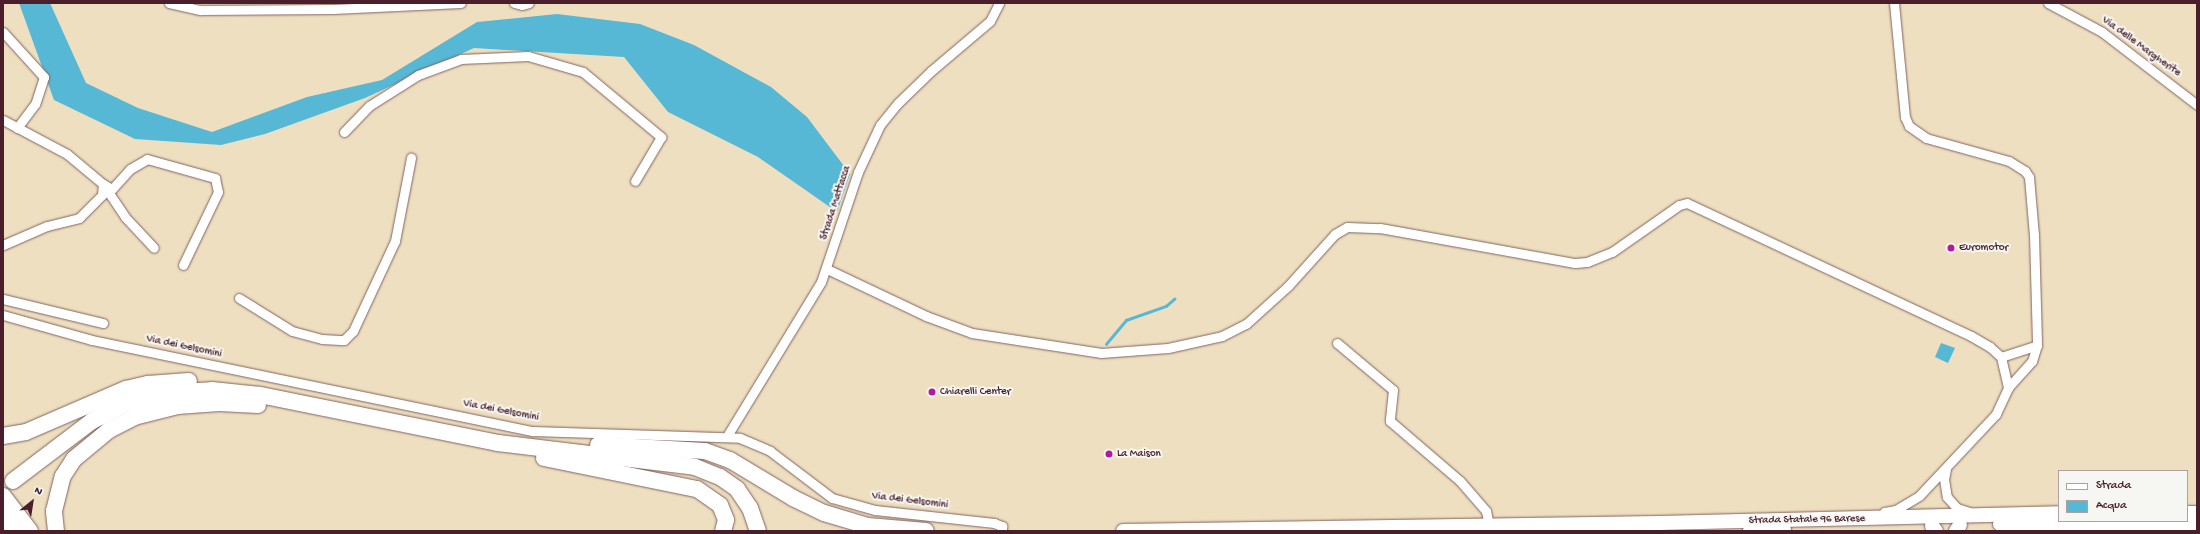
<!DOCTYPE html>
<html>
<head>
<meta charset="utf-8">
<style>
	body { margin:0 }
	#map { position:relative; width:2200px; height:534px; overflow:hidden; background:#eedfc0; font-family:"Gochi Hand",sans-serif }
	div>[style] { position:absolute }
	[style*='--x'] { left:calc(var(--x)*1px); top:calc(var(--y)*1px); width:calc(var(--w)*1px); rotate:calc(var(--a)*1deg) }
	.water>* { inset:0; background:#56b8d5 }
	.stream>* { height:2.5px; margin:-1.25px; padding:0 1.25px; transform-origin:1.25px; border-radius:1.25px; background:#56b8d5 }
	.roads { filter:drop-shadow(0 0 1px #83625f) drop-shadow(0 0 1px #83625f) }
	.street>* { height:9px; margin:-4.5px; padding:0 4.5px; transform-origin:4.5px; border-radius:4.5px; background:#fff }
	.primary>* { height:14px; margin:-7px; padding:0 7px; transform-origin:7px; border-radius:7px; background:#fff }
	.highway>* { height:16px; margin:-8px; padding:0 8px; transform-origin:8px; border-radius:8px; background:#fff }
	.dots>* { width:11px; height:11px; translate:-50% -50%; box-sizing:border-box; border:2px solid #f6f6f2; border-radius:50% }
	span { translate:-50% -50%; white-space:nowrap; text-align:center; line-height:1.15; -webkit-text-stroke:4px #f6f6f2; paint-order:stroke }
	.street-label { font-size:11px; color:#4a1f2b }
	.poi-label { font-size:11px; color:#4a1f2b }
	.left { translate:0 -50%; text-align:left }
	.frame { position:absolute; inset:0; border:4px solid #4a1f2b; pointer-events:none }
	.legend { position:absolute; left:2058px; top:470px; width:130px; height:52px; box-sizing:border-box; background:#f6f6f2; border:1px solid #b1a0a2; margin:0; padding:5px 7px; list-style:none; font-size:12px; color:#4a1f2b }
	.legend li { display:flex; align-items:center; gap:8px; height:20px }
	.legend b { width:20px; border:1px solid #b1a0a2 }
	.north { position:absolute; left:12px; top:482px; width:40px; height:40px; -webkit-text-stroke:3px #f6f6f2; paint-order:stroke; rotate:30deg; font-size:11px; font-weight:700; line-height:16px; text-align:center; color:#4a1f2b }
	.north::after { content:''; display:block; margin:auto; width:14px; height:18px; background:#4a1f2b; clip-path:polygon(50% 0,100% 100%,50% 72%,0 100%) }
</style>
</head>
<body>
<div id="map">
	<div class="water">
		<div style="clip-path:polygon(19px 3px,50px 3px,86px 83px,138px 108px,212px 132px,307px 97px,382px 80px,477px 22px,557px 14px,640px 24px,694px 45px,771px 87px,807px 117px,850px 174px,837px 212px,758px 157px,668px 112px,624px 57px,474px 48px,365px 98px,265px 134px,221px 145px,135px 139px,54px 100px)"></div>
		<div style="clip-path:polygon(1941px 343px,1955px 348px,1948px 363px,1935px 357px)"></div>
	</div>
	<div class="stream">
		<div style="--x:1106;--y:344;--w:31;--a:-50"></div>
		<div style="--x:1126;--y:320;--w:42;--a:-19.3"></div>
		<div style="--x:1166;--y:306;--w:11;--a:-41"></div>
	</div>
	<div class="roads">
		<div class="street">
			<div style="--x:169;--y:3;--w:32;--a:13"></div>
			<div style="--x:200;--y:10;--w:133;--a:-0.4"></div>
			<div style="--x:333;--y:9;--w:128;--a:-2.7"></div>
			<div style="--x:514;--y:3;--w:8;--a:14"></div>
			<div style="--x:522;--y:5;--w:7;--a:-16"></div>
			<div style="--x:1894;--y:3;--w:115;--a:84.5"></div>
			<div style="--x:1905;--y:117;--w:10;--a:66"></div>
			<div style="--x:1909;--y:126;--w:21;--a:35"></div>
			<div style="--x:1926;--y:138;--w:86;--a:15.5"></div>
			<div style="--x:2009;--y:161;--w:19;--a:32"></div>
			<div style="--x:2025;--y:171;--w:7;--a:56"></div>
			<div style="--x:2029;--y:177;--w:58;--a:85.1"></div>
			<div style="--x:2034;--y:235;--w:110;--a:88.4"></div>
			<div style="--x:2048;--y:3;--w:61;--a:28.2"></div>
			<div style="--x:2102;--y:32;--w:120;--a:37.5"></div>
			<div style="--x:3;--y:32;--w:61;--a:47.7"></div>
			<div style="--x:44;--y:77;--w:28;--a:108"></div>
			<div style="--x:35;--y:104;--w:30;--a:127"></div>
			<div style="--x:3;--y:120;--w:72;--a:28"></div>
			<div style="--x:67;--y:154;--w:47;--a:39.8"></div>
			<div style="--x:103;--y:184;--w:40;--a:56"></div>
			<div style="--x:125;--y:217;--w:42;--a:46.9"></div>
			<div style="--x:344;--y:132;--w:36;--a:-46"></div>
			<div style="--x:369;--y:106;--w:58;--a:-32.3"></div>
			<div style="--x:418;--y:75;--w:46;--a:-20.4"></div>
			<div style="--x:461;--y:59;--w:67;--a:-2.6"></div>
			<div style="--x:528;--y:56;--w:57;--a:16.2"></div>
			<div style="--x:583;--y:72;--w:102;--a:39.8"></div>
			<div style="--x:661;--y:137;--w:51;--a:120.6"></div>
			<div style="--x:3;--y:245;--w:48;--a:-23.4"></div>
			<div style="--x:47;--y:226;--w:33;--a:-14"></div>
			<div style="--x:79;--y:218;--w:33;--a:-45"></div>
			<div style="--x:102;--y:195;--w:11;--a:-85"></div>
			<div style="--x:103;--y:184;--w:10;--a:29"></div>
			<div style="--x:112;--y:189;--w:27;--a:-48"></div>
			<div style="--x:130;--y:169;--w:20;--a:-30"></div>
			<div style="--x:147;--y:159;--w:71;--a:15.6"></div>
			<div style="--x:215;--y:178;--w:14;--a:78"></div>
			<div style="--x:218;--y:192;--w:81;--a:115.6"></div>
			<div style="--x:827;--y:269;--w:110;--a:25.4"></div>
			<div style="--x:926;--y:316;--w:49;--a:20.3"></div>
			<div style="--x:972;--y:333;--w:131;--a:8.8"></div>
			<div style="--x:1101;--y:353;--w:67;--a:-4.3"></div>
			<div style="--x:1168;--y:348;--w:55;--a:-12.5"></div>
			<div style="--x:1222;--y:336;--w:27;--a:-27"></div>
			<div style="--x:1246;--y:324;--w:57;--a:-42.1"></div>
			<div style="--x:1288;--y:286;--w:70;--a:-47.9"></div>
			<div style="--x:1335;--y:234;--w:14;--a:-30"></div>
			<div style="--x:1347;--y:227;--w:33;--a:2"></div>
			<div style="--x:1380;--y:228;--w:198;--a:10.2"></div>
			<div style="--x:1575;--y:263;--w:12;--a:-5"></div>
			<div style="--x:1587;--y:262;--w:27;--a:-22"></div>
			<div style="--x:1612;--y:252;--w:82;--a:-35"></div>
			<div style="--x:1679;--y:205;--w:8;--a:-14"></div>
			<div style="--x:1687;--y:203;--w:314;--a:25.1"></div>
			<div style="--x:1971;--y:336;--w:22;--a:30"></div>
			<div style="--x:1990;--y:347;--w:15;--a:42"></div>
			<div style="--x:2001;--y:357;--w:32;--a:77"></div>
			<div style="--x:2008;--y:388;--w:29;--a:115"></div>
			<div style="--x:1996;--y:414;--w:112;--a:133.2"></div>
			<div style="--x:1919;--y:496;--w:27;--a:149"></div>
			<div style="--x:1896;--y:510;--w:12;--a:171"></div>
			<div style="--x:239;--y:298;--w:62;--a:31.9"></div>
			<div style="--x:292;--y:331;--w:31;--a:15"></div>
			<div style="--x:322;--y:339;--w:22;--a:3"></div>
			<div style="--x:344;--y:340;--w:13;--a:-45"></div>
			<div style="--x:353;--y:331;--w:99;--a:-65"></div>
			<div style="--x:395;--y:241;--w:85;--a:-79.1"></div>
			<div style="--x:3;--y:299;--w:103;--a:13.5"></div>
			<div style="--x:3;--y:315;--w:92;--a:15.7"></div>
			<div style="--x:92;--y:340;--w:450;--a:11.7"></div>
			<div style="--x:533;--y:431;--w:207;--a:1.9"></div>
			<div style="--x:740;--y:438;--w:33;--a:23"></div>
			<div style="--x:770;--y:451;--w:78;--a:37.2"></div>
			<div style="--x:832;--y:498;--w:45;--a:15.6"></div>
			<div style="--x:875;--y:510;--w:120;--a:6.2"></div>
			<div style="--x:994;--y:523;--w:9;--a:21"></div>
			<div style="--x:1002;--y:526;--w:5;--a:90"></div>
			<div style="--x:1337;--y:343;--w:73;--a:40"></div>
			<div style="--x:1393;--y:390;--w:31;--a:96"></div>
			<div style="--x:1390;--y:421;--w:92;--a:40.6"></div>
			<div style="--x:1460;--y:481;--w:40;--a:49"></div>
			<div style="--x:1486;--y:511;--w:14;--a:78"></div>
			<div style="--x:2001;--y:357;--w:38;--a:-18"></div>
			<div style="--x:2037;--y:345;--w:17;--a:107"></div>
			<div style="--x:2032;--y:361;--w:36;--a:132"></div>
			<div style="--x:727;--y:436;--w:180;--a:-58.6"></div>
			<div style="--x:821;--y:282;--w:116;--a:-71.4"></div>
			<div style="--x:858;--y:172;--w:52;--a:-64.9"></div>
			<div style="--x:880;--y:125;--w:28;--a:-51"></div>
			<div style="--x:898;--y:103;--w:46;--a:-44.1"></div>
			<div style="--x:931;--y:71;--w:77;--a:-40.3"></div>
			<div style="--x:990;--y:21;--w:20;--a:-63"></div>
			<div style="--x:1946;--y:469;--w:10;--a:101"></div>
			<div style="--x:1944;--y:479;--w:18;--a:81"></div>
			<div style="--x:1947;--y:497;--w:15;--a:48"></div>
			<div style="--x:1957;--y:508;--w:13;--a:18"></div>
		</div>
		<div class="primary">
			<div style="--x:2187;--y:513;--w:10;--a:0"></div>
			<div style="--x:2000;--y:524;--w:197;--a:-0.3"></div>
			<div style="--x:1932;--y:526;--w:6;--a:51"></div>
			<div style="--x:1123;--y:531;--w:536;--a:-0.86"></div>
			<div style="--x:1659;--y:523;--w:400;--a:-1.4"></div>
			<div style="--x:1750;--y:531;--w:34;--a:-2"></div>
			<div style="--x:1956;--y:531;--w:7;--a:-56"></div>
		</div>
		<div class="highway">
			<div style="--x:3;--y:436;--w:23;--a:-10"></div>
			<div style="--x:26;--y:432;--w:109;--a:-23.3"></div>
			<div style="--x:126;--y:389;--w:23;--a:-13"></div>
			<div style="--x:148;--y:384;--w:41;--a:-4.2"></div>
			<div style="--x:598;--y:445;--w:107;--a:3.2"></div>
			<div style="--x:705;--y:451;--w:27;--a:20"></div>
			<div style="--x:730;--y:460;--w:74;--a:31.1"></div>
			<div style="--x:793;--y:498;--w:34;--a:26"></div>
			<div style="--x:824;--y:513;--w:46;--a:16.5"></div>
			<div style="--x:868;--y:526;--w:58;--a:4.9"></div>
			<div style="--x:544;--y:458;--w:156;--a:11.5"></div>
			<div style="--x:697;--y:489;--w:28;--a:35"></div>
			<div style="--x:720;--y:505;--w:16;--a:68"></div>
			<div style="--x:726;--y:520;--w:11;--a:105"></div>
			<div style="--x:13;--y:481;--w:99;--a:-37.2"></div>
			<div style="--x:92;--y:421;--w:39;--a:-27"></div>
			<div style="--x:127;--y:403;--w:51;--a:-12.4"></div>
			<div style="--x:177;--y:392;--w:35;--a:-3"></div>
			<div style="--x:212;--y:390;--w:48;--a:5.9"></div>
			<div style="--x:260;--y:395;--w:243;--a:11.4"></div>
			<div style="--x:498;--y:443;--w:198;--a:6.9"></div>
			<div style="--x:695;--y:467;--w:27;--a:22"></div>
			<div style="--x:720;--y:477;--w:21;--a:35"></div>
			<div style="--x:737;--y:489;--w:23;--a:56"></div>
			<div style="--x:750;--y:508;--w:24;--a:71"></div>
			<div style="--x:3;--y:496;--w:44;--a:52.4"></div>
			<div style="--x:3;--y:515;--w:20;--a:53"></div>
			<div style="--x:56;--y:531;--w:20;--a:-96"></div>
			<div style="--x:54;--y:511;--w:36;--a:-76"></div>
			<div style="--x:63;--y:476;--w:20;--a:-57"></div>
			<div style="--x:74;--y:459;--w:45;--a:-39.6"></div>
			<div style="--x:109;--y:430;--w:28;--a:-27"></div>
			<div style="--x:134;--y:417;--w:44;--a:-14.3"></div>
			<div style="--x:177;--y:406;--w:42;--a:-4.1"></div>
			<div style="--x:219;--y:403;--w:39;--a:3"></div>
		</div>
	</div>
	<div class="dots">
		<div style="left:1951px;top:248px;background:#b5179e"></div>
		<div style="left:932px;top:392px;background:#b5179e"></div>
		<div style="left:1109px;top:454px;background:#b5179e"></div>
	</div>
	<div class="street-label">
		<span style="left:2141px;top:47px;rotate:36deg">Via delle Margherite</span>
		<span style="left:836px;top:203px;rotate:-72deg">Strada Mattacca</span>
		<span style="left:184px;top:347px;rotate:12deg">Via dei Gelsomini</span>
		<span style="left:501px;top:411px;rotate:11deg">Via dei Gelsomini</span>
		<span style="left:910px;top:501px;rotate:7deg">Via dei Gelsomini</span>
		<span style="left:1807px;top:520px;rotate:-1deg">Strada Statale 96 Barese</span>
	</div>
	<div class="poi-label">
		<span class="left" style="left:1959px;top:248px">Euromotor</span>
		<span class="left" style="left:940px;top:392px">Chiarelli Center</span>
		<span class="left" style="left:1117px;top:454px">La Maison</span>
	</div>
	<div class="frame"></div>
	<ul class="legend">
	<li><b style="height:5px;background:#fff"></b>Strada</li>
	<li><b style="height:11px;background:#56b8d5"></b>Acqua</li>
	</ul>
	<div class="north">N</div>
</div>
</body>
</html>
